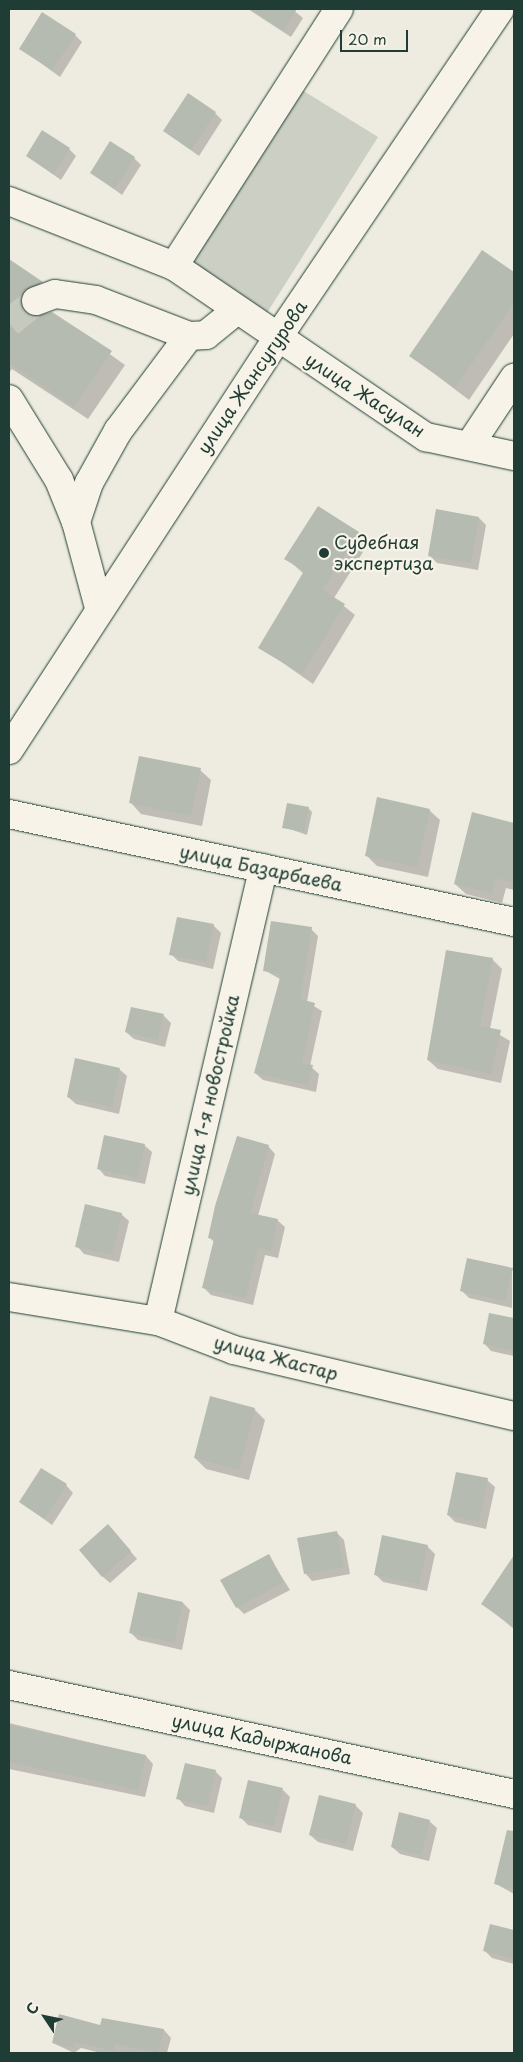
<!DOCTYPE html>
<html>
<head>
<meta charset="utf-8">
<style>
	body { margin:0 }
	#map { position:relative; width:523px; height:2062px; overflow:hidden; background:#eeece1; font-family:"Playpen Sans",sans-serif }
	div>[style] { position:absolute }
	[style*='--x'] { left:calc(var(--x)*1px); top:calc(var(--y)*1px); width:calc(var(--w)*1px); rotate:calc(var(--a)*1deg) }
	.green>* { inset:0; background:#cccfc4 }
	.shadow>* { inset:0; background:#0003 }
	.building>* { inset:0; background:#b5bbb0 }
	.minor-tunnel>* { height:28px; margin-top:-14px; transform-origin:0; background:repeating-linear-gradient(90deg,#c5c9be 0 28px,transparent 0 42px) }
	.roads { filter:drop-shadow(0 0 1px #1f3d34) drop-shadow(0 0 1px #1f3d34) }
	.minor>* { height:28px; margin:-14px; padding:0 14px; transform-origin:14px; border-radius:14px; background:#f7f3e8 }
	.major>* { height:28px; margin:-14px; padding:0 14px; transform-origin:14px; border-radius:14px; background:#f7f3e8 }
	.dots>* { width:14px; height:14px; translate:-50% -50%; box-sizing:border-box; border:2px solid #f7f3e8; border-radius:50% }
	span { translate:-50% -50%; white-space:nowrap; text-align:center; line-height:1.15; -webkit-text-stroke:4.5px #f7f3e8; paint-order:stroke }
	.street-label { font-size:18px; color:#1f3d34 }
	.poi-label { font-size:18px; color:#1f3d34 }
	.left { translate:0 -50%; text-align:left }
	.frame { position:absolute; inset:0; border:10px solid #1f3d34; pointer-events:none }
	.north { position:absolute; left:20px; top:1992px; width:50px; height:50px; -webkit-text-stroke:4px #f7f3e8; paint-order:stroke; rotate:304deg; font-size:14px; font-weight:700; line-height:20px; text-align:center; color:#1f3d34 }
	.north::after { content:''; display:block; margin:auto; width:18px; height:22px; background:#1f3d34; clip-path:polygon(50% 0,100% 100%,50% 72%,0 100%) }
	.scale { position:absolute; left:340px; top:30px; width:68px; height:22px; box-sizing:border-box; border:2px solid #1f3d34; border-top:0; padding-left:6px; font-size:15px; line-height:18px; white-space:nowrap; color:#1f3d34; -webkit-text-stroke:4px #f7f3e8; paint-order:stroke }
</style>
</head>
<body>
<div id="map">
	<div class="green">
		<div style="clip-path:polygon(302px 90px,378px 137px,267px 313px,186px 262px)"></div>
	</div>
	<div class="shadow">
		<div style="clip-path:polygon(248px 9px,292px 9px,303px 18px,291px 37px)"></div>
		<div style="clip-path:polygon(75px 35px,82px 42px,60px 77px,20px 48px)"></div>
		<div style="clip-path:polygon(215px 113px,222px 120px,199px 156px,164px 131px)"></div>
		<div style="clip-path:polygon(69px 149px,76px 156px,61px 180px,27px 156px)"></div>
		<div style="clip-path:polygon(134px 158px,141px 165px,122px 195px,91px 172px)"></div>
		<div style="clip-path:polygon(483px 252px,514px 274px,514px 334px,469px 400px,411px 356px)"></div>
		<div style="clip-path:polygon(15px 264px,55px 295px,37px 305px,34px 318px,52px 313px,125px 365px,88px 419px,12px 369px,9px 373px,9px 274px)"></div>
		<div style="clip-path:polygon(479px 518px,486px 525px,478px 570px,437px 563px,429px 555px)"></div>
		<div style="clip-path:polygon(358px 533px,368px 544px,334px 598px,355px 615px,313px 684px,260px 647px,304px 574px,286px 558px)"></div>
		<div style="clip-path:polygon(200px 770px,211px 780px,202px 826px,141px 814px,131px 803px)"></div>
		<div style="clip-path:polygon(308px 808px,312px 812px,307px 835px,284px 827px)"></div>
		<div style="clip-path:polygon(429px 810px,440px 820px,428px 877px,377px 866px,366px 855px)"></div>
		<div style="clip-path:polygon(473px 814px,514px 826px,514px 890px,506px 888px,502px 903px,466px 894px,455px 884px)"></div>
		<div style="clip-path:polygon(213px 925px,221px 933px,213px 969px,178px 961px,171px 954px)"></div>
		<div style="clip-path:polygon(311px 929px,318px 936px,307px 1002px,322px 1011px,310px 1066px,319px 1074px,316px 1092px,263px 1080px,255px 1073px,280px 979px,264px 970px)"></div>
		<div style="clip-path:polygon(492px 959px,502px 969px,490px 1029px,510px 1041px,501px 1083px,438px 1069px,428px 1060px)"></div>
		<div style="clip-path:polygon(132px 1008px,164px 1016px,171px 1023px,165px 1047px,134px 1039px,126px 1032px)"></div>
		<div style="clip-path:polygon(119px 1069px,127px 1076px,119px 1114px,76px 1104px,68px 1097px)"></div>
		<div style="clip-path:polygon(144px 1145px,152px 1152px,145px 1184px,105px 1176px,98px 1168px)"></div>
		<div style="clip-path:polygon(268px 1146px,275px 1154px,258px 1216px,277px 1220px,285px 1227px,278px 1258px,265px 1255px,253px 1305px,211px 1295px,204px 1288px,214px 1242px,210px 1238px)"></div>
		<div style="clip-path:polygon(121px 1214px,129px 1221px,119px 1262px,84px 1254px,77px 1246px)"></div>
		<div style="clip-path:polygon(512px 1270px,512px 1308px,469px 1298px,461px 1290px)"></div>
		<div style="clip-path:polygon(490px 1314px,514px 1319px,514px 1356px,491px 1351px,484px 1343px)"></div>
		<div style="clip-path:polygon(254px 1409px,265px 1420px,249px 1480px,206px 1469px,195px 1458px)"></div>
		<div style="clip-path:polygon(487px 1480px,495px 1487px,486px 1529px,455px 1522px,448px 1515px)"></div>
		<div style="clip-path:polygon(66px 1485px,73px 1493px,52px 1525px,21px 1502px)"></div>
		<div style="clip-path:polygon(336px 1532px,344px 1540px,350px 1574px,312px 1581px,305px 1573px)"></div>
		<div style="clip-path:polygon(115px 1533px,137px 1559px,110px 1583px,102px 1576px)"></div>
		<div style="clip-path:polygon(427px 1546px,435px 1554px,427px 1591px,383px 1582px,375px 1574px)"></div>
		<div style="clip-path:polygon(268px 1555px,290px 1590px,244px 1614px,237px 1607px)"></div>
		<div style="clip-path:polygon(514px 1558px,514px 1629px,483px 1604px)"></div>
		<div style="clip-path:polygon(183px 1603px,190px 1610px,182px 1650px,138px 1640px,131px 1633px)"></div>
		<div style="clip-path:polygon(9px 1723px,146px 1756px,153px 1764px,145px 1797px,9px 1769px)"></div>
		<div style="clip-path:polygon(215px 1771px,222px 1778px,214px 1813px,185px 1806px,178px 1798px)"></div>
		<div style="clip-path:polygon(283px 1790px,290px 1797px,281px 1833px,248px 1825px,240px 1817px)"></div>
		<div style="clip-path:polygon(355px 1805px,363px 1813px,353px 1851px,318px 1842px,310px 1835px)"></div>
		<div style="clip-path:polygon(429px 1821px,437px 1828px,429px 1861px,400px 1854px,392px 1847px)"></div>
		<div style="clip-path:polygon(503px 1851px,514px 1853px,514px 1894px,496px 1884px)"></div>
		<div style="clip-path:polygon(490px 1926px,514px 1932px,514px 1964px,492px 1958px,485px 1951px)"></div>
		<div style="clip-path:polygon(102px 2019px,164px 2030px,171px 2038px,167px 2053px,101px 2053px,81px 2048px,74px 2053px,53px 2043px,101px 2026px)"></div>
	</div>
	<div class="building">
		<div style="clip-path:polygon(250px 9px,297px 9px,283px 30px)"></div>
		<div style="clip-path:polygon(42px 12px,76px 34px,52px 70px,19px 49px)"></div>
		<div style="clip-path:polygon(188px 93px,216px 112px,191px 150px,163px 131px)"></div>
		<div style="clip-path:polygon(42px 130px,70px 148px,53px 174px,26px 156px)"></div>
		<div style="clip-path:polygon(110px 141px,135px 157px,114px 189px,90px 173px)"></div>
		<div style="clip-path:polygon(482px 250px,514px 272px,514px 302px,455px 388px,409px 356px)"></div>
		<div style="clip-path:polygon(9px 259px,43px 282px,24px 291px,21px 306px,26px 313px,34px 316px,52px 312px,112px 351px,74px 407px,9px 363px)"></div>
		<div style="clip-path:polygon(318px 506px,359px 532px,322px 590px,345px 604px,302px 674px,258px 648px,304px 571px,284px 559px)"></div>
		<div style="clip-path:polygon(436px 509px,479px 517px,471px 563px,428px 556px)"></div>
		<div style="clip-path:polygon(139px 756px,201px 768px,191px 816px,129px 803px)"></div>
		<div style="clip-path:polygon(377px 797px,430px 809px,417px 867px,365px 856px)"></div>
		<div style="clip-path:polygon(287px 803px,309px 807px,304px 832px,282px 828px)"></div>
		<div style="clip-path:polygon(472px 812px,514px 823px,514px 883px,495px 878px,492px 893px,454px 884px)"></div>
		<div style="clip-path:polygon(177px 917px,214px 924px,206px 962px,169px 955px)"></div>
		<div style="clip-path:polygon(271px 921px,312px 927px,300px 999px,315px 1003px,302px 1063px,313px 1065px,308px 1085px,254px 1073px,281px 974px,263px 971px)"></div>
		<div style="clip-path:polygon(446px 950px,493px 958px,480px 1026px,501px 1030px,491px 1074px,427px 1060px)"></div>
		<div style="clip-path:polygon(131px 1007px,164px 1014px,158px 1040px,125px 1032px)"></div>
		<div style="clip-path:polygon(75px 1058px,120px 1068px,112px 1107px,67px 1097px)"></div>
		<div style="clip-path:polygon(104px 1135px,145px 1144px,137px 1178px,97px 1169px)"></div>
		<div style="clip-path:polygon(237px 1136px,269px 1145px,250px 1213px,278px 1219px,271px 1251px,258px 1248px,246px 1298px,202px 1288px,214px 1239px,208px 1238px,215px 1206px)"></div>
		<div style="clip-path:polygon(85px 1204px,122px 1213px,112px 1255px,75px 1247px)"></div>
		<div style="clip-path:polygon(467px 1258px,513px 1268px,505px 1301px,460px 1291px)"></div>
		<div style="clip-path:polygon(489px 1313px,514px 1318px,514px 1351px,483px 1344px)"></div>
		<div style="clip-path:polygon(210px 1396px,255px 1408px,239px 1470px,194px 1458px)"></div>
		<div style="clip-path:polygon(41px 1468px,67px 1484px,44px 1519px,19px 1502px)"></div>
		<div style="clip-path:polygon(456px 1472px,488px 1478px,479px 1522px,447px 1515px)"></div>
		<div style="clip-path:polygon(108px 1524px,131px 1551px,102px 1577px,79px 1550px)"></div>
		<div style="clip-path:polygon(337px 1531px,344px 1567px,304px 1574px,297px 1538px)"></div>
		<div style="clip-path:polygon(382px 1535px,428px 1545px,419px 1584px,374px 1575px)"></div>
		<div style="clip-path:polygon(269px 1554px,284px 1582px,236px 1608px,220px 1580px)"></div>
		<div style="clip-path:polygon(514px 1555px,514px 1627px,481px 1604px)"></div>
		<div style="clip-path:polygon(138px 1592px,183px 1602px,174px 1643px,129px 1633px)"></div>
		<div style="clip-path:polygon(9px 1725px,146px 1755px,138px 1790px,9px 1762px)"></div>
		<div style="clip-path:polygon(185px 1763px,216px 1770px,207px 1806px,176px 1799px)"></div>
		<div style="clip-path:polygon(248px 1780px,283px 1788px,274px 1826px,239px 1818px)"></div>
		<div style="clip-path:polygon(319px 1795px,356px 1804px,346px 1844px,309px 1835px)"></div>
		<div style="clip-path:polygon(399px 1812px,430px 1820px,421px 1855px,391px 1847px)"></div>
		<div style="clip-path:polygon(507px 1830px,514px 1831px,514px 1889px,494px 1884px)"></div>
		<div style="clip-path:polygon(490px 1924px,514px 1930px,514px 1959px,483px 1951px)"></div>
		<div style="clip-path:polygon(59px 2014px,100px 2025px,102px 2018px,164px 2029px,158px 2053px,115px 2044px,113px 2051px,74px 2042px,73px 2048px,52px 2043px)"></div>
	</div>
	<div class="minor-tunnel">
		<div style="--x:9;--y:323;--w:35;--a:-39"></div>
	</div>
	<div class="roads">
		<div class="minor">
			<div style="--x:9;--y:201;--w:177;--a:21.5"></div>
			<div style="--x:174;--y:266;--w:305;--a:34.2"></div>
			<div style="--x:426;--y:437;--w:90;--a:12.2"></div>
			<div style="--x:174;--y:266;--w:305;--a:-57.3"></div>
			<div style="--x:36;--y:301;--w:20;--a:-20"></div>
			<div style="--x:55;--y:294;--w:41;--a:8.3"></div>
			<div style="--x:96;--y:300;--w:100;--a:21.2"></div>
			<div style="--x:189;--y:336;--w:17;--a:-3"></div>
			<div style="--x:206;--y:335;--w:40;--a:-39"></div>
			<div style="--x:9;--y:399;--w:95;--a:58.3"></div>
			<div style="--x:59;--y:480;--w:45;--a:68"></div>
			<div style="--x:76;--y:522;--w:89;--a:75"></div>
			<div style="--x:469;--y:446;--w:82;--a:-56.5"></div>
			<div style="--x:76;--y:522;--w:41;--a:-71.6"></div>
			<div style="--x:89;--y:483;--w:60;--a:-60.9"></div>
			<div style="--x:118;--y:431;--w:119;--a:-53.2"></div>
			<div style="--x:9;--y:814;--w:516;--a:12.07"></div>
			<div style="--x:9;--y:1297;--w:151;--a:9.2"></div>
			<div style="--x:158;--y:1321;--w:81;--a:20.9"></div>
			<div style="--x:234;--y:1350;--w:288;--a:13.3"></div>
			<div style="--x:158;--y:1321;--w:465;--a:-76.9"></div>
			<div style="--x:9;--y:1685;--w:517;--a:12.18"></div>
		</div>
		<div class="major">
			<div style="--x:9;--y:750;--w:493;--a:-56.9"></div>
			<div style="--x:278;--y:337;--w:396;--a:-55.9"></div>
		</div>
	</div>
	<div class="dots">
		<div style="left:324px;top:553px;background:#1f3d34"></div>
	</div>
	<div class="street-label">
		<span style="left:252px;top:377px;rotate:-56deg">улица Жансугурова</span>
		<span style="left:365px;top:395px;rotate:33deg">улица Жасулан</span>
		<span style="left:261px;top:868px;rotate:12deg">улица Базарбаева</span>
		<span style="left:210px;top:1095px;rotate:-77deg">улица 1-я новостройка</span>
		<span style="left:276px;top:1358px;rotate:15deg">улица Жастар</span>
		<span style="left:262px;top:1739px;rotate:12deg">улица Кадыржанова</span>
	</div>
	<div class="poi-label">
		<span class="left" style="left:334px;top:553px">Судебная<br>экспертиза</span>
	</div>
	<div class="frame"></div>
	<div class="north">С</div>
	<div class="scale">20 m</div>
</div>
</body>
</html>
